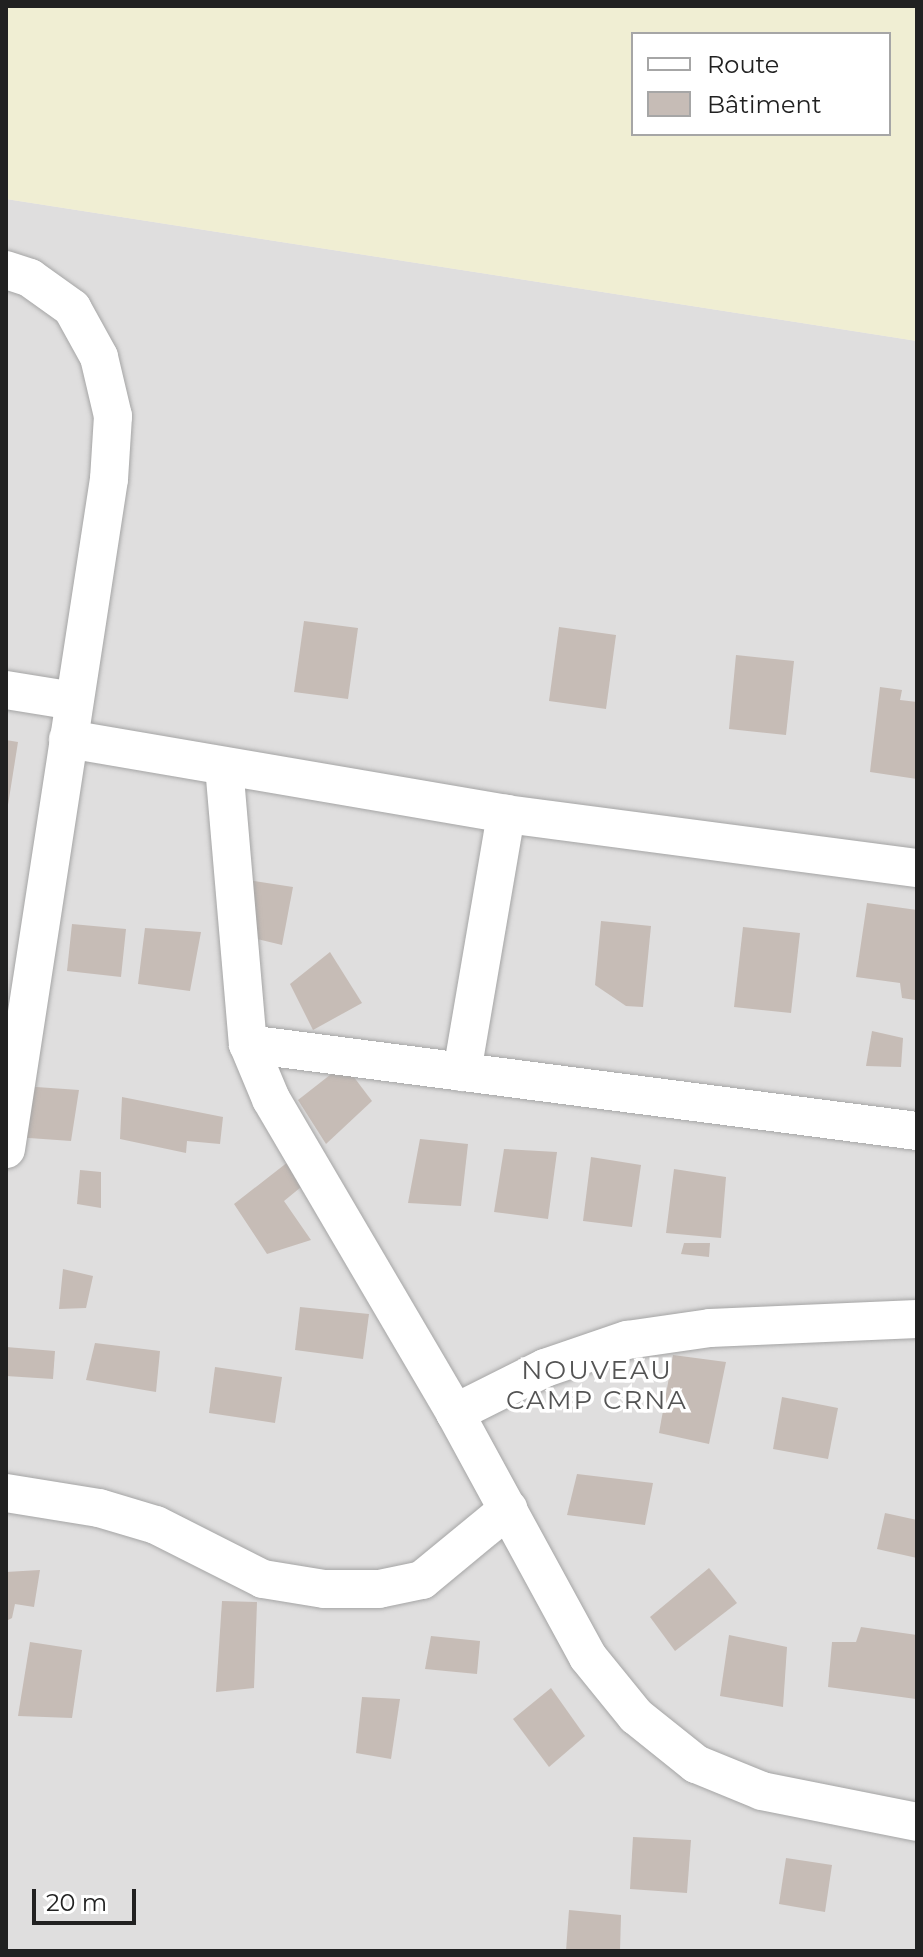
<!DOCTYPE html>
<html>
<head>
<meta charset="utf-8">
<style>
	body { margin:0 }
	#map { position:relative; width:923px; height:1957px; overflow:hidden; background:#f1ede7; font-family:Montserrat,sans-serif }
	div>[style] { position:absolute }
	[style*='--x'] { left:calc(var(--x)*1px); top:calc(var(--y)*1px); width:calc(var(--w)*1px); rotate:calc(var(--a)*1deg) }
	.residential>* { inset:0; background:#dfdede }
	.farmland>* { inset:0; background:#f0eed3 }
	.building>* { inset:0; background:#c6bcb6 }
	.roads { filter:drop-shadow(0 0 2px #a5a5a5) drop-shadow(0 0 2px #a5a5a5) }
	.minor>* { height:38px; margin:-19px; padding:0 19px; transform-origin:19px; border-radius:19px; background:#fff }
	span { translate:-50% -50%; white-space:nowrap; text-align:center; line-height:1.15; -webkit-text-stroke:7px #fff; paint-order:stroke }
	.quarter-label { font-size:26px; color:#545454; letter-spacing:2px }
	.frame { position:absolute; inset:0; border:8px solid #212121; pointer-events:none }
	.legend { position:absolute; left:631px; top:32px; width:260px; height:104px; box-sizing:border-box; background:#fff; border:2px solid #a6a6a6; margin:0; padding:10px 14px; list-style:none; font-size:24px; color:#212121 }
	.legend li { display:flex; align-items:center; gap:16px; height:40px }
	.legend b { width:40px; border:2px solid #a6a6a6 }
	.scale { position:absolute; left:32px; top:1889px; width:104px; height:36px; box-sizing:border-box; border:4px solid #212121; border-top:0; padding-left:10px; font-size:24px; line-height:28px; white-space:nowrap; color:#212121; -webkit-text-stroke:6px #fff; paint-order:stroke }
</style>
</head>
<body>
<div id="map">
	<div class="residential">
		<div style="clip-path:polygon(6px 199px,917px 341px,917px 1951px,6px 1951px)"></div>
	</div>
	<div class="farmland">
		<div style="clip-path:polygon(evenodd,6px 6px,917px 6px,917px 341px,6px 199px,6px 6px,633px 34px,889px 34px,889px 134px,633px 134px,633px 34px)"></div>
	</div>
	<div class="building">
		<div style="clip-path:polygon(304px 621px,358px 628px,348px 699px,294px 692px)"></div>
		<div style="clip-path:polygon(559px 627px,616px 635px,606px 709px,549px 701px)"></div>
		<div style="clip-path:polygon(736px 655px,794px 661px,786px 735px,729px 729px)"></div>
		<div style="clip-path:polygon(880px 687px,902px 690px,900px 700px,917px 702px,917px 779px,870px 772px)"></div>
		<div style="clip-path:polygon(6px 740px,18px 742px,8px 805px,6px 805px)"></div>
		<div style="clip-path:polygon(241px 879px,293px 887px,282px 945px,237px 934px)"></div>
		<div style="clip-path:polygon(867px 903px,917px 910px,915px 1000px,902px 998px,900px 983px,856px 977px)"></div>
		<div style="clip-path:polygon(601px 921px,651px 926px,643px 1007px,626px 1006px,595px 985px)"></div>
		<div style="clip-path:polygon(72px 924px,126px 929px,121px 977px,67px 971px)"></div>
		<div style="clip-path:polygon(743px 927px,800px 933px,791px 1013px,734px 1007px)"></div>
		<div style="clip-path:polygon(145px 928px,201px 932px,190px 991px,138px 984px)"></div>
		<div style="clip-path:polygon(330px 952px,362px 1003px,313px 1030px,290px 984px)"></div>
		<div style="clip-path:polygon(872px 1031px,903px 1038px,901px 1067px,866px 1066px)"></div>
		<div style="clip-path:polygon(344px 1064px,372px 1101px,326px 1144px,298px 1100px)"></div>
		<div style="clip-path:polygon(22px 1086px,79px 1090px,71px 1141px,15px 1137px)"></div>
		<div style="clip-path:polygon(122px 1097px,223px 1117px,220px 1144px,187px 1141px,186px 1153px,120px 1139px)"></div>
		<div style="clip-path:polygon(420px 1139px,468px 1144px,461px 1206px,408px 1203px)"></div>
		<div style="clip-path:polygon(504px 1149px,557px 1152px,548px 1219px,494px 1212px)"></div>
		<div style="clip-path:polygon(591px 1157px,641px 1165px,632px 1227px,583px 1221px)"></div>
		<div style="clip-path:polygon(293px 1158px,306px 1183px,284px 1201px,311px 1240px,267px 1254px,234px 1204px)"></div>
		<div style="clip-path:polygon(674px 1169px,726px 1177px,721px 1238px,666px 1233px)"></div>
		<div style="clip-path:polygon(80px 1170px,101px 1172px,101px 1208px,77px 1204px)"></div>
		<div style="clip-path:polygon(684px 1243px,710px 1243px,709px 1257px,681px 1254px)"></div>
		<div style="clip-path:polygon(63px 1269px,93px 1276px,86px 1308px,59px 1309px)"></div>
		<div style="clip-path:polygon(300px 1307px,369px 1314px,363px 1359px,295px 1350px)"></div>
		<div style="clip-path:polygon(95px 1343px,160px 1351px,156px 1392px,86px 1380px)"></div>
		<div style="clip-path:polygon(6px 1347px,55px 1351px,53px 1379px,6px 1376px)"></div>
		<div style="clip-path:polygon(673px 1355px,726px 1362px,709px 1444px,659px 1433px)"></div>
		<div style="clip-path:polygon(215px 1367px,282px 1377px,275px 1423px,209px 1413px)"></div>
		<div style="clip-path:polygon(782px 1397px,838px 1408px,828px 1459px,773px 1449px)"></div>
		<div style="clip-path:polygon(577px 1474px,653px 1483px,645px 1525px,567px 1515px)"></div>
		<div style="clip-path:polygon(885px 1513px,917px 1520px,917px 1558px,877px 1549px)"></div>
		<div style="clip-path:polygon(709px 1568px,737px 1603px,675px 1651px,650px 1617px)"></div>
		<div style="clip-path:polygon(40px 1570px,34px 1607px,15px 1604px,12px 1618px,6px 1621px,6px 1572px)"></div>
		<div style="clip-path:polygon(222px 1601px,257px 1602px,254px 1688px,216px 1692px)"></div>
		<div style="clip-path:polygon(861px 1627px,917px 1635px,916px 1699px,828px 1687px,832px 1642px,856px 1642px)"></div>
		<div style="clip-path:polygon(729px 1635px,787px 1647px,783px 1707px,720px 1696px)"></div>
		<div style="clip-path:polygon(431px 1636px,480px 1641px,477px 1674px,425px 1669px)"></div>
		<div style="clip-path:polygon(30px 1642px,82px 1650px,72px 1718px,18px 1716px)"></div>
		<div style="clip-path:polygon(551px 1688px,585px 1736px,549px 1767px,513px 1719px)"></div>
		<div style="clip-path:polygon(362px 1697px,400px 1699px,391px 1759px,356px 1753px)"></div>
		<div style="clip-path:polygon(633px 1837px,691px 1840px,687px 1893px,630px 1889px)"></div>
		<div style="clip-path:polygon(786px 1858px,832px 1865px,825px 1912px,779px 1904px)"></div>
		<div style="clip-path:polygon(569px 1910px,621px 1915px,620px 1951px,566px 1951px)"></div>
	</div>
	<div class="roads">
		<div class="minor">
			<div style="--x:6;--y:270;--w:25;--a:18"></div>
			<div style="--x:30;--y:278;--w:52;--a:35.5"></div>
			<div style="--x:72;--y:308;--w:56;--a:61.1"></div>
			<div style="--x:99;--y:357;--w:61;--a:76.7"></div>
			<div style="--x:113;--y:416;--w:63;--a:93.6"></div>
			<div style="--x:109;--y:479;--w:678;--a:98.74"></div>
			<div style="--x:6;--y:690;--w:69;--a:9.2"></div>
			<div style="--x:68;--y:739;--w:444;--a:9.7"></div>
			<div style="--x:506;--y:814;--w:415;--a:7.5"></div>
			<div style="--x:224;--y:766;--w:279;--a:85.1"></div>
			<div style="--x:248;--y:1044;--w:60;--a:67.3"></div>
			<div style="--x:271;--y:1099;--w:364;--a:59.6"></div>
			<div style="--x:455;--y:1413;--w:278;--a:61.4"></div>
			<div style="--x:588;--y:1657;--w:76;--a:50.9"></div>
			<div style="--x:636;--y:1716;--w:77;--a:38.7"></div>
			<div style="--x:696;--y:1764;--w:71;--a:22.2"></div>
			<div style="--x:762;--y:1791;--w:158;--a:11.3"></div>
			<div style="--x:248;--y:1044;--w:675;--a:7.41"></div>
			<div style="--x:462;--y:1072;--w:262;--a:-80.3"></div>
			<div style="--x:455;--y:1413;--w:101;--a:-26.6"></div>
			<div style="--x:545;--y:1368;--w:87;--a:-18.9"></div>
			<div style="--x:627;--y:1340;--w:84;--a:-8.2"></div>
			<div style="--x:710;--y:1328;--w:207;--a:-2.5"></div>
			<div style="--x:6;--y:1493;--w:94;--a:9.2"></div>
			<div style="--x:99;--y:1508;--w:59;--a:16.6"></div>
			<div style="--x:156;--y:1525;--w:120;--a:26.8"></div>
			<div style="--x:263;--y:1579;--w:62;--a:9.3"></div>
			<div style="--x:324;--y:1589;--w:55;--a:0"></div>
			<div style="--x:379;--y:1589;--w:44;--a:-11.8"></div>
			<div style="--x:422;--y:1580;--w:112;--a:-39.5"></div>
		</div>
	</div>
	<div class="quarter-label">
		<span style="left:597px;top:1386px">NOUVEAU<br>CAMP CRNA</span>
	</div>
	<div class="frame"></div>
	<ul class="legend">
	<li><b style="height:10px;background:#fff"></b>Route</li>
	<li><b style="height:22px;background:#c6bcb6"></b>Bâtiment</li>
	</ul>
	<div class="scale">20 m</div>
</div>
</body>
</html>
